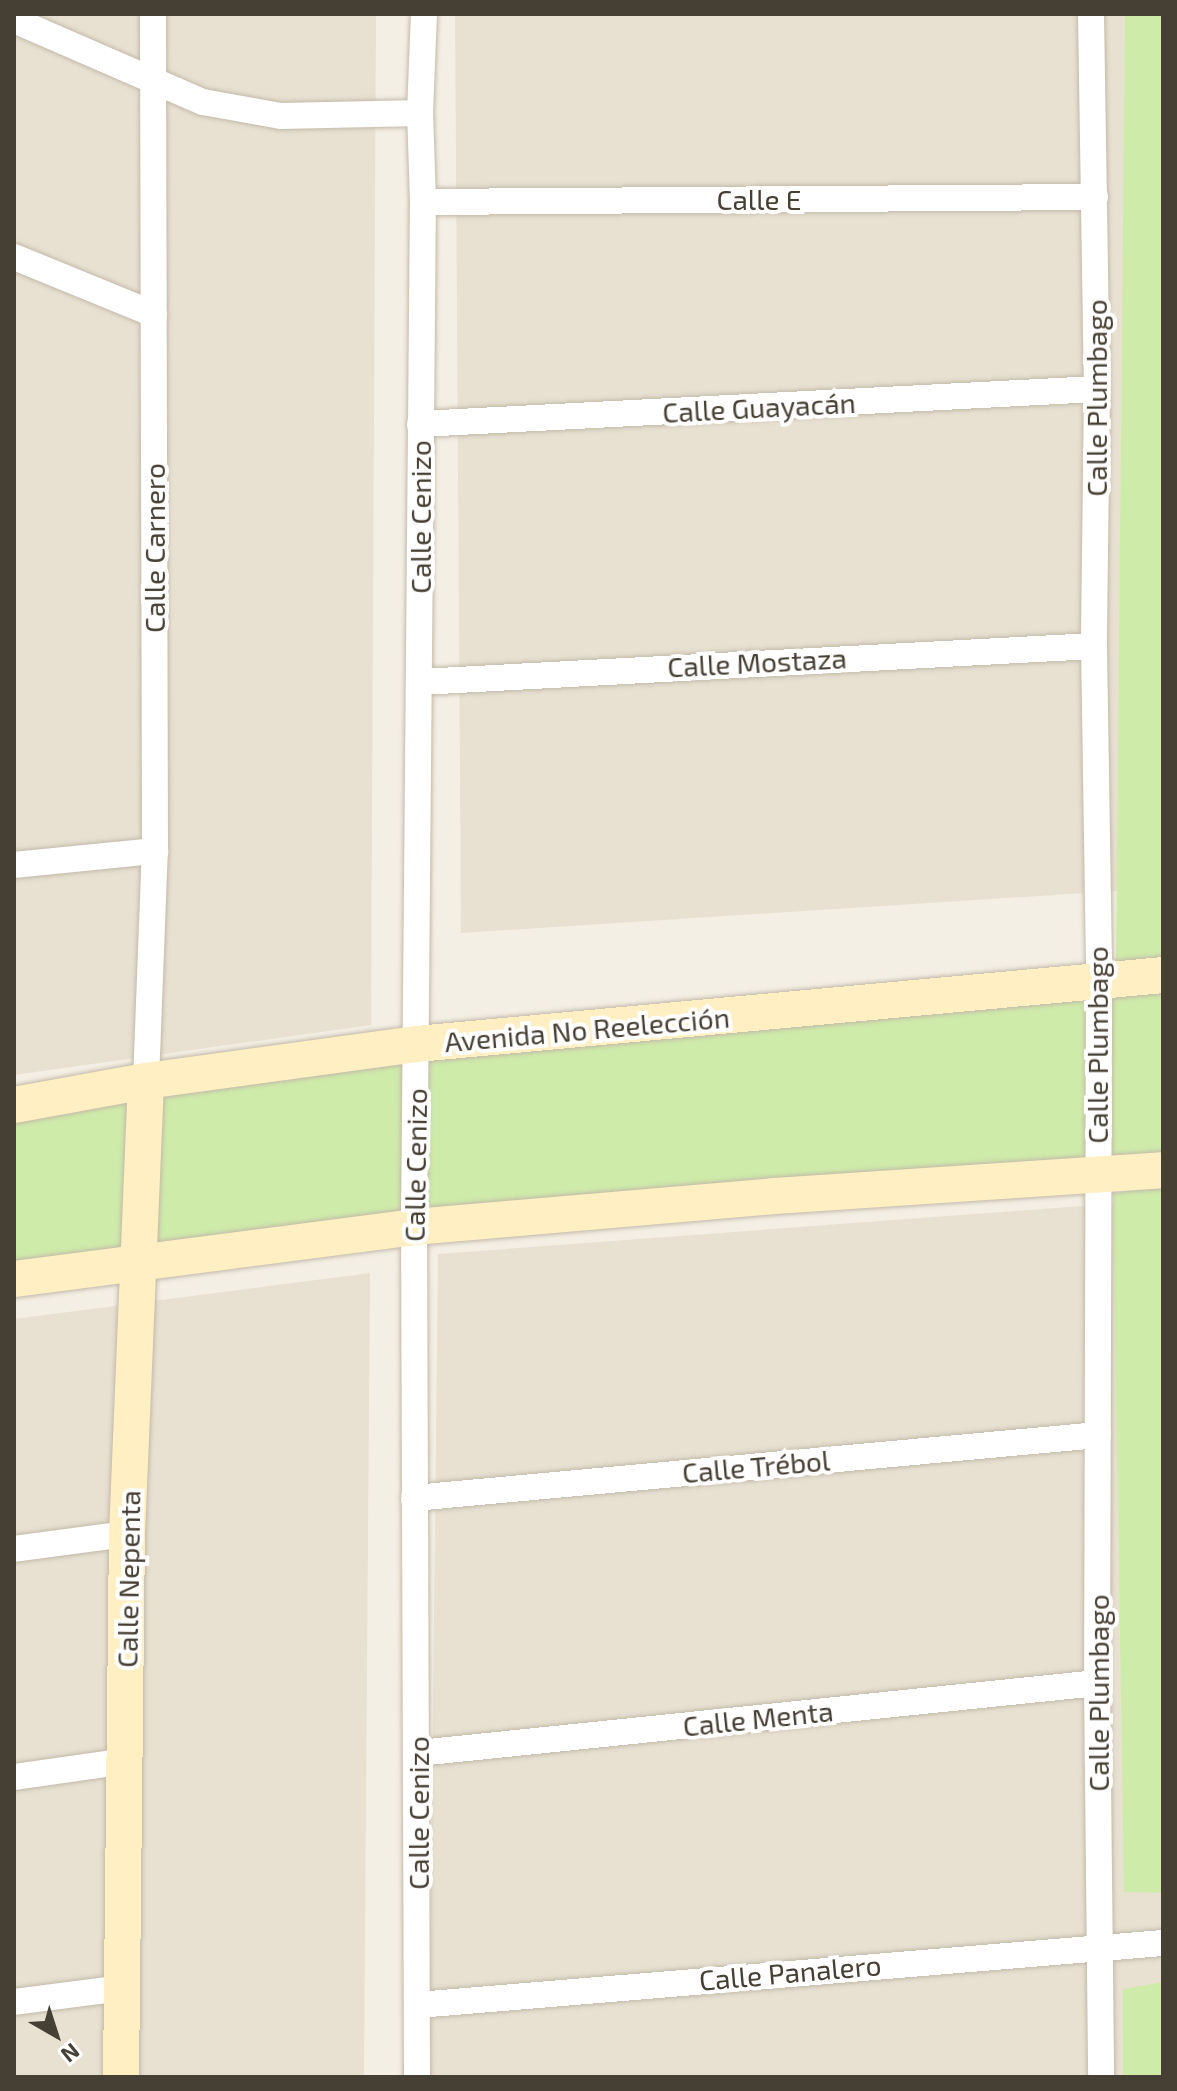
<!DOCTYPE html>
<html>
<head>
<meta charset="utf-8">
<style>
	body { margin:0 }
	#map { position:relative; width:1177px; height:2091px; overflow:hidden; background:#f4efe4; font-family:"Exo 2",sans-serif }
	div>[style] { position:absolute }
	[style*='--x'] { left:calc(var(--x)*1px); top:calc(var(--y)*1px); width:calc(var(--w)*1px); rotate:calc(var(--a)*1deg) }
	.residential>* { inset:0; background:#e8e1d2 }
	.green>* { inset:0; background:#cfebaa }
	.roads { filter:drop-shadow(0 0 2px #c3b9a9) drop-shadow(0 0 2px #c3b9a9) }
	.street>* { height:26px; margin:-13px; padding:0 13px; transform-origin:13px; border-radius:13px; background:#fff }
	.secondary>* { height:36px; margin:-18px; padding:0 18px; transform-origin:18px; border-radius:18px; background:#ffefc3 }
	span { translate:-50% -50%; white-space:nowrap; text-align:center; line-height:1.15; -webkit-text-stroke:8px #fff; paint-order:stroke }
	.street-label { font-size:28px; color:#463f34 }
	.frame { position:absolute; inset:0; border:16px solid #463f34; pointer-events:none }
	.north { position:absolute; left:16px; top:1995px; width:80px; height:80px; -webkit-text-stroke:6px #fff; paint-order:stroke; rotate:141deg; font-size:22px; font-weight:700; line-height:32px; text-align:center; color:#463f34 }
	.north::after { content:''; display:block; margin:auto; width:28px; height:36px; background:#463f34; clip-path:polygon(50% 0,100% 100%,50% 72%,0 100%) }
</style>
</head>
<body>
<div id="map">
	<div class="residential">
		<div style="clip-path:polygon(14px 14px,376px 14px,371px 1025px,14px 1075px)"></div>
		<div style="clip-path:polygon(455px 14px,1163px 14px,1163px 888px,461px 933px)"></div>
		<div style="clip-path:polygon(1163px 1200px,1163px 2077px,429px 2077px,438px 1254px)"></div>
		<div style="clip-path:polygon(370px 1273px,364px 2077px,14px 2077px,14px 1319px)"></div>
	</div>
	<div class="green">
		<div style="clip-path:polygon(1163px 14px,1163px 959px,1116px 962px,1125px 15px)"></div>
		<div style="clip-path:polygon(1163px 975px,1163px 1170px,14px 1280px,14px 1104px)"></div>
		<div style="clip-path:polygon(1163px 1187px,1163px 1893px,1124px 1892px,1113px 1193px)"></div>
		<div style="clip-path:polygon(1163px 1982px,1163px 2077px,1123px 2077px,1123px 1989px)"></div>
	</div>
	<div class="roads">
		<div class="street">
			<div style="--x:1091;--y:14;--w:375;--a:89.1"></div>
			<div style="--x:1097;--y:389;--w:257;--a:90.7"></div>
			<div style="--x:1094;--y:646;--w:333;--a:89.1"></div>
			<div style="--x:1099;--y:979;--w:704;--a:90.16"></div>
			<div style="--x:1097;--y:1683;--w:394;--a:89.4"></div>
			<div style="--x:14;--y:20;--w:206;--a:23.5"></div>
			<div style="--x:203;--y:102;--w:79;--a:10.2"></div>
			<div style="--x:281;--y:116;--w:139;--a:-1.2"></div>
			<div style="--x:423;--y:202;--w:672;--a:-0.43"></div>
			<div style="--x:14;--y:257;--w:151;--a:22.2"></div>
			<div style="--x:420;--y:424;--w:678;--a:-2.96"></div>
			<div style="--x:420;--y:682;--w:675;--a:-3.06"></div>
			<div style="--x:14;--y:865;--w:142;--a:-5.7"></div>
			<div style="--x:146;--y:1081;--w:230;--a:-87.8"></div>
			<div style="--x:155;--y:851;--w:837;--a:-90.14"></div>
			<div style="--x:414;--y:1498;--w:687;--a:-5.26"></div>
			<div style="--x:14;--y:1549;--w:114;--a:-7.6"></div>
			<div style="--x:419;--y:1753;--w:682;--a:-5.89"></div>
			<div style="--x:14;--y:1777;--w:114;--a:-8.1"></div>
			<div style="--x:14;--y:2002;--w:109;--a:-7.4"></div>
			<div style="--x:418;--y:2005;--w:748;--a:-4.76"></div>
			<div style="--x:417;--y:2077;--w:850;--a:-90.2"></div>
			<div style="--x:414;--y:1227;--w:1025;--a:-89.5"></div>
			<div style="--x:423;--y:202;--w:89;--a:-91.9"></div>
			<div style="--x:420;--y:113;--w:99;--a:-87.7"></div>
		</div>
		<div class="secondary">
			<div style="--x:14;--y:1105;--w:134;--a:-10.3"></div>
			<div style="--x:146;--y:1081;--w:274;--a:-7.8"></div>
			<div style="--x:417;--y:1044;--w:749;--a:-5.28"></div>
			<div style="--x:14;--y:1279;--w:403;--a:-7.4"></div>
			<div style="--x:414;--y:1227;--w:361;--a:-4.9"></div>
			<div style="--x:774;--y:1196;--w:390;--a:-3.8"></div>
			<div style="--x:121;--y:2077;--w:543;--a:-89.37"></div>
			<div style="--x:127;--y:1534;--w:453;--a:-87.6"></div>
		</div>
	</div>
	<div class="street-label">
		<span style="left:759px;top:199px">Calle E</span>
		<span style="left:1096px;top:398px;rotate:-90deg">Calle Plumbago</span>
		<span style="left:759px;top:407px;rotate:-3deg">Calle Guayacán</span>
		<span style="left:420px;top:517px;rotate:-90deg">Calle Cenizo</span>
		<span style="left:154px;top:548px;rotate:-90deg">Calle Carnero</span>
		<span style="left:757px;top:662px;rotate:-3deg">Calle Mostaza</span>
		<span style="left:587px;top:1029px;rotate:-5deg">Avenida No Reelección</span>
		<span style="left:1097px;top:1045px;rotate:-90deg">Calle Plumbago</span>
		<span style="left:415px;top:1165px;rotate:-89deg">Calle Cenizo</span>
		<span style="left:756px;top:1466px;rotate:-5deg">Calle Trébol</span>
		<span style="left:128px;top:1579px;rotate:-89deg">Calle Nepenta</span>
		<span style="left:1098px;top:1693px;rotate:-90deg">Calle Plumbago</span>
		<span style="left:758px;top:1718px;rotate:-6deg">Calle Menta</span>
		<span style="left:418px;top:1813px;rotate:-90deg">Calle Cenizo</span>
		<span style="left:790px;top:1972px;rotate:-5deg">Calle Panalero</span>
	</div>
	<div class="frame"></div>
	<div class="north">N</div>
</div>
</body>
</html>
